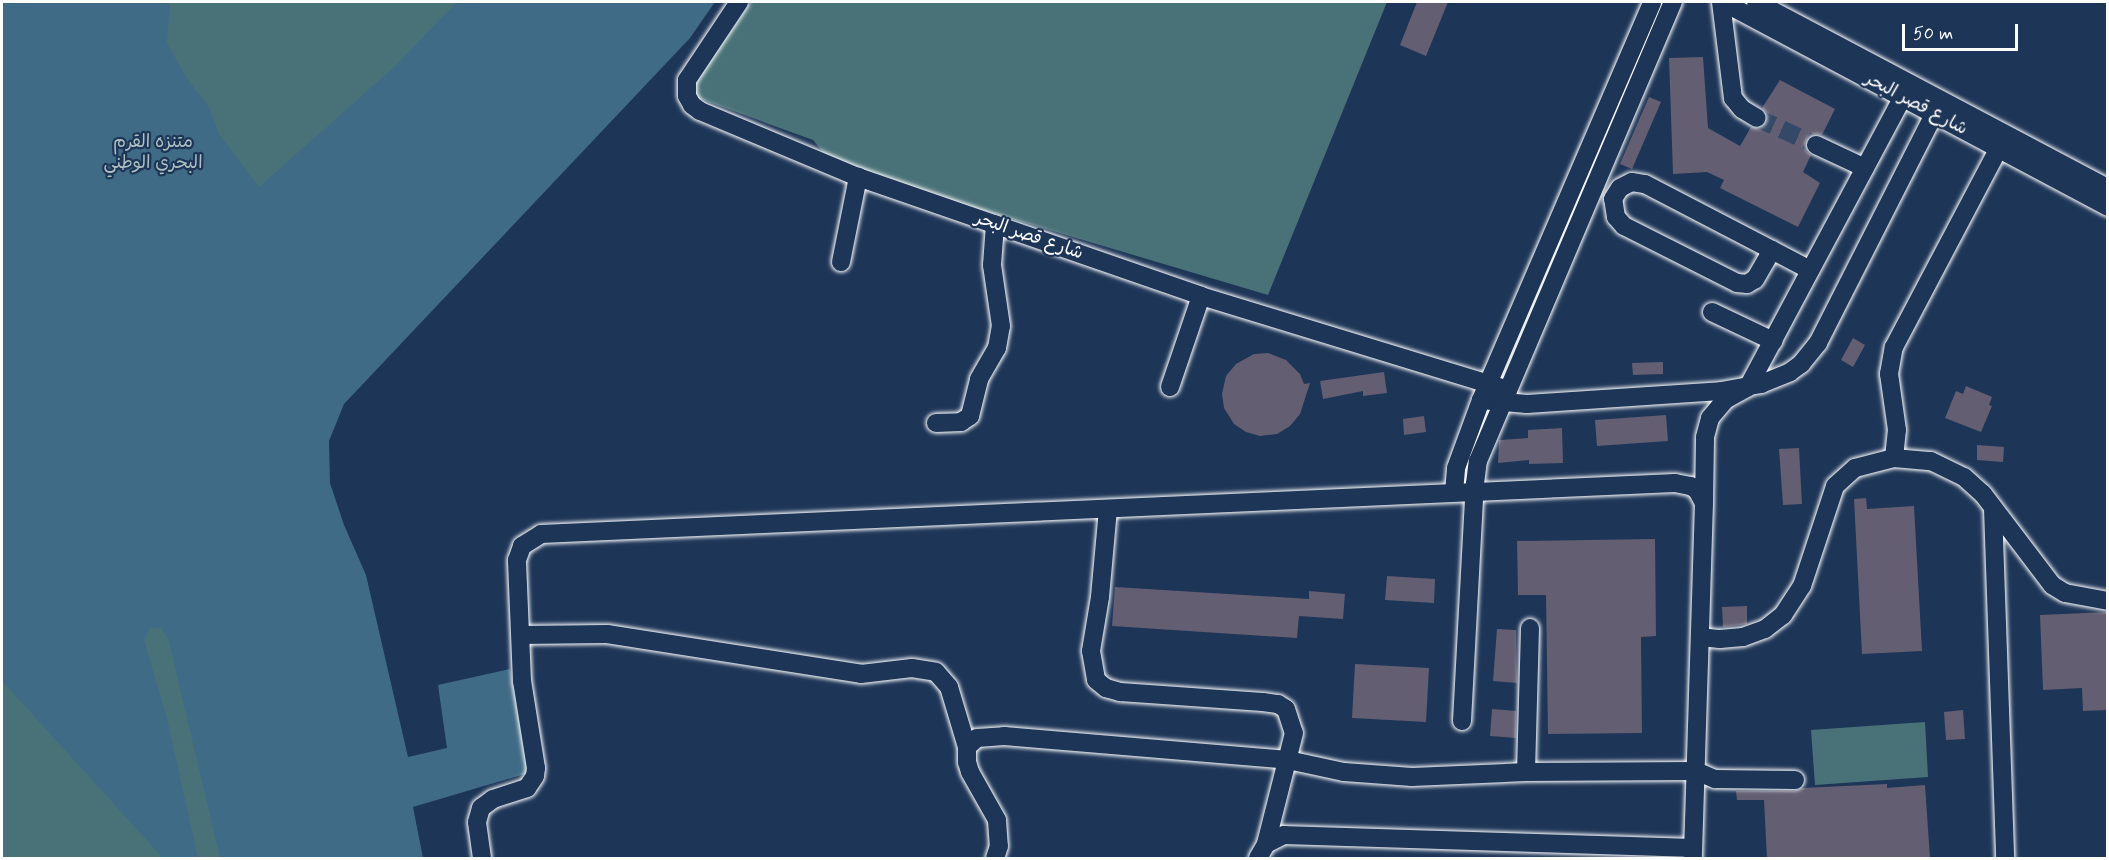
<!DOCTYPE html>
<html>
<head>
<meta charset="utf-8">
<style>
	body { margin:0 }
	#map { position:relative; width:2109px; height:860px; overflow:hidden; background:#1d3557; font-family:Mynerve,"Playpen Sans Arabic",sans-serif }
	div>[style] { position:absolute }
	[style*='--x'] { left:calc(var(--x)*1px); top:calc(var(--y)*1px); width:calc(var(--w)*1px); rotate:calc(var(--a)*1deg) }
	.green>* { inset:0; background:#497278 }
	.water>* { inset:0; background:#406b86 }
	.building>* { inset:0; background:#635e72 }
	.minor-tunnel>* { height:18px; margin-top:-9px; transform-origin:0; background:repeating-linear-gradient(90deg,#344968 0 18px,transparent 0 27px) }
	.roads { filter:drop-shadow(0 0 2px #fff) drop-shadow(0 0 2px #fff) }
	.minor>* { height:18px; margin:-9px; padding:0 9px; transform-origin:9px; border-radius:9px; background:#1d3557 }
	span { translate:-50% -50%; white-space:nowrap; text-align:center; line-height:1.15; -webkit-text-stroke:4.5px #1d3557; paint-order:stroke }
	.street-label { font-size:18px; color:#fff }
	.park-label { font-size:18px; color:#adc0c2 }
	.frame { position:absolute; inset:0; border:3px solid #fff; pointer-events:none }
	.scale { position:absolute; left:1902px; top:24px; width:116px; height:27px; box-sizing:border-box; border:3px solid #fff; border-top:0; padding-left:8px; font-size:18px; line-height:21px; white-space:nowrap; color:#fff; -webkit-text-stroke:4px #1d3557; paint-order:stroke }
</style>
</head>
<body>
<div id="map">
	<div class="green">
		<div style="clip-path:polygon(2px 2px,504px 2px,132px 399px,247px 858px,2px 858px)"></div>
		<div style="clip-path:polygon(751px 2px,1387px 2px,1268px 295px,834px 166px,813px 140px,687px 94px)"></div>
		<div style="clip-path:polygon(1925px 722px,1928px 777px,1815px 785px,1811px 730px)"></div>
	</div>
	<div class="water">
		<div style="clip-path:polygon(2px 2px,170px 2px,167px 43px,188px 80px,209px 107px,219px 134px,259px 187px,393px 68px,457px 2px,715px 2px,690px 38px,344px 404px,329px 441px,330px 483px,344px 525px,366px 575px,408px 757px,447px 748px,438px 685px,510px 669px,528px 773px,413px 807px,423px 858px,220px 858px,168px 638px,161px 628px,150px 628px,144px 640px,167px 718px,198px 858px,163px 858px,2px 681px)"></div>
	</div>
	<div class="building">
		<div style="clip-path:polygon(1417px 2px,1448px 2px,1426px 56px,1400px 45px)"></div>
		<div style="clip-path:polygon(1703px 57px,1708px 128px,1740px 146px,1751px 127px,1762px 128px,1767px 123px,1767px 113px,1762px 108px,1780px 80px,1835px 109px,1822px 135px,1814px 134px,1806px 141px,1806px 151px,1811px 155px,1803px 172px,1820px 183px,1798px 227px,1720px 188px,1724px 180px,1707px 172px,1673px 174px,1669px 58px)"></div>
		<div style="clip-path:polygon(1649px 97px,1661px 102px,1632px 169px,1620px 164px)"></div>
		<div style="clip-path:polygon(1853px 338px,1865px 345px,1853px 367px,1841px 360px)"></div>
		<div style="clip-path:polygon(1268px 353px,1286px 360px,1300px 374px,1304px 384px,1310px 383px,1300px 414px,1290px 426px,1277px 434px,1260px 436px,1246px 432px,1234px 424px,1224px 408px,1222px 394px,1226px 376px,1236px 364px,1254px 354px)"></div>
		<div style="clip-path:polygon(1663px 362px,1663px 374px,1633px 375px,1632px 363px)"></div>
		<div style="clip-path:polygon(1384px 372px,1387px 393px,1363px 396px,1363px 391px,1323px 399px,1320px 381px)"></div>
		<div style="clip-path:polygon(1966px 386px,1992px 397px,1989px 405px,1992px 406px,1981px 432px,1945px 418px,1956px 391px,1963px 394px)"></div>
		<div style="clip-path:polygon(1666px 415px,1668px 441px,1597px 446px,1595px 420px)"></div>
		<div style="clip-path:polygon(1424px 416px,1426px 432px,1404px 435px,1403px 419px)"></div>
		<div style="clip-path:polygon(1562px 428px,1563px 463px,1529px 464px,1529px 460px,1498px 463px,1499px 440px,1528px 438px,1528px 430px)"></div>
		<div style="clip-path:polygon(1977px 445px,2004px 447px,2003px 462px,1977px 460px)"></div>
		<div style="clip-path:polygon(1799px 448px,1802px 504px,1783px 505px,1779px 449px)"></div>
		<div style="clip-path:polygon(1866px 498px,1867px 509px,1914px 506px,1922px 651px,1862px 654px,1854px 499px)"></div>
		<div style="clip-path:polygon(1655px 539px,1656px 636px,1641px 637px,1642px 733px,1548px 734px,1546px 595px,1518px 595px,1517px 541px)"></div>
		<div style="clip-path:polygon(1387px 576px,1435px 579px,1434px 603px,1385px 600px)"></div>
		<div style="clip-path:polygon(1115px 587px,1309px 599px,1309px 591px,1345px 594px,1343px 619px,1299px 616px,1297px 638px,1112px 626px)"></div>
		<div style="clip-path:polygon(1747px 606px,1747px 624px,1723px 627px,1722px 607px)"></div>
		<div style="clip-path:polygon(2108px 612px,2108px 710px,2083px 711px,2082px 688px,2043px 690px,2040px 615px)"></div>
		<div style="clip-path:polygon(1497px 629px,1516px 630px,1517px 683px,1493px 681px)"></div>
		<div style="clip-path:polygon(1355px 664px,1429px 668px,1426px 722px,1352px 718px)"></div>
		<div style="clip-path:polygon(1492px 709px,1516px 711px,1516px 738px,1490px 736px)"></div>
		<div style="clip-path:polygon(1963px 710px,1965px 739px,1946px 740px,1944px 712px)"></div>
		<div style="clip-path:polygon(1887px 784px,1887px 788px,1925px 785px,1930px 858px,1767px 858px,1764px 800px,1737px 800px,1736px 791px,1795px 791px,1802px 788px)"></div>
	</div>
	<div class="minor-tunnel">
		<div style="--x:1757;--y:118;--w:65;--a:24.6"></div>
	</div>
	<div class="roads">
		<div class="minor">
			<div style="--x:739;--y:2;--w:94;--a:123.7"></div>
			<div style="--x:687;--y:80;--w:16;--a:90"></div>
			<div style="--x:687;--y:96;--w:10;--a:61"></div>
			<div style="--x:692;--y:105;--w:10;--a:37"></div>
			<div style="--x:700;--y:111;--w:171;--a:22.7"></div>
			<div style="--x:858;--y:177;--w:363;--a:19.1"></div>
			<div style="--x:1201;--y:296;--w:321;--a:17"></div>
			<div style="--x:1721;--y:2;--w:97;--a:82.9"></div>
			<div style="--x:1733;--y:98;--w:14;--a:51"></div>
			<div style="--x:1742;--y:109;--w:17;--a:31"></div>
			<div style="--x:1723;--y:2;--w:436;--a:28"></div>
			<div style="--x:1756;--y:2;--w:398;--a:27.9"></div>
			<div style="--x:1816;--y:145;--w:54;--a:25.1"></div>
			<div style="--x:1632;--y:182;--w:13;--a:9"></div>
			<div style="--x:1645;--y:184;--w:143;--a:27.5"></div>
			<div style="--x:1772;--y:250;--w:34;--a:120"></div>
			<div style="--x:1755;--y:279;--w:9;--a:148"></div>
			<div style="--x:1747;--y:284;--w:10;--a:-174"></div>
			<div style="--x:1737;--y:283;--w:127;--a:-153.2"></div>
			<div style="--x:1624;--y:226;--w:12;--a:-132"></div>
			<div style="--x:1616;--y:217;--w:18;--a:-99"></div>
			<div style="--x:1613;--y:199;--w:13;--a:-58"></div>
			<div style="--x:1620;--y:188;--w:13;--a:-27"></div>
			<div style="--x:1772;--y:250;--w:43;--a:27.8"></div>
			<div style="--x:841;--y:262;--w:87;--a:-78.7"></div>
			<div style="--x:1712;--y:312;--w:68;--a:25.4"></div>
			<div style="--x:1170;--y:387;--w:96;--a:-71.2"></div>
			<div style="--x:1481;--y:400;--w:46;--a:5"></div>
			<div style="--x:1527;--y:404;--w:194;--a:-3.8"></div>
			<div style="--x:1721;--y:391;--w:41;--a:-9.9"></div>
			<div style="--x:1761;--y:384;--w:31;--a:-22"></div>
			<div style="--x:1790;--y:372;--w:14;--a:-36"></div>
			<div style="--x:1801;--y:364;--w:27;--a:-51"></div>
			<div style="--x:1818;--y:343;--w:257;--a:-63.1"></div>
			<div style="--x:936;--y:423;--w:25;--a:-2"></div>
			<div style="--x:961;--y:422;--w:11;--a:-34"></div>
			<div style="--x:970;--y:416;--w:38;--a:-76"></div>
			<div style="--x:979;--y:379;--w:36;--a:-60"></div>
			<div style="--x:997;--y:348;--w:22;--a:-80"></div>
			<div style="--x:1001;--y:326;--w:62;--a:-98.4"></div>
			<div style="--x:992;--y:265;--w:41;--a:-85.8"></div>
			<div style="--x:1894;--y:458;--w:28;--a:-84"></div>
			<div style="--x:1897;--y:430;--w:57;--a:-98.1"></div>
			<div style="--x:1889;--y:374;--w:27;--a:-80"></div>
			<div style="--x:1894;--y:347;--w:236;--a:-62.2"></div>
			<div style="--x:1454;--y:492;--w:24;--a:-85"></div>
			<div style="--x:1456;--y:468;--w:72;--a:-69.8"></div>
			<div style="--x:1481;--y:400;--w:433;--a:-66.7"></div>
			<div style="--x:1704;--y:503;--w:66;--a:-89.1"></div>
			<div style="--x:1705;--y:437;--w:20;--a:-75"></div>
			<div style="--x:1710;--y:418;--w:23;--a:-50"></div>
			<div style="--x:1725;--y:400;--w:26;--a:-29"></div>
			<div style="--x:1748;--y:387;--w:329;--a:-61.9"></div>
			<div style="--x:1108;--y:509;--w:88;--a:95.2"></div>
			<div style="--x:1100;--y:597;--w:55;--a:99.5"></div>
			<div style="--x:1091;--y:651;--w:29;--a:80"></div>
			<div style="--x:1096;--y:680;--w:13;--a:39"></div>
			<div style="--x:1106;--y:688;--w:15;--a:16"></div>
			<div style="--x:1120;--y:692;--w:143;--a:4"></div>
			<div style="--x:1263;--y:702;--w:15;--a:8"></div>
			<div style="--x:1278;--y:704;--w:9;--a:32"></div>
			<div style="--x:1286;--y:709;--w:25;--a:72"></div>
			<div style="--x:1294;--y:733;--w:114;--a:104.2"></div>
			<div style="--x:1993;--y:509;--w:349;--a:88"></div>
			<div style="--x:521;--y:635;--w:86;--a:-0.7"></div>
			<div style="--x:607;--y:634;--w:257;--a:8.9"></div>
			<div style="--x:861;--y:674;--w:51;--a:-6.7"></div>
			<div style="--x:912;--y:668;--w:24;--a:9"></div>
			<div style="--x:936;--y:672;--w:20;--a:49"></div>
			<div style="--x:949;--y:687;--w:63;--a:73.3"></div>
			<div style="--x:967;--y:747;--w:15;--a:90"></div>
			<div style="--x:967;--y:762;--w:10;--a:73"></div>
			<div style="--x:970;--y:772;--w:55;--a:60.6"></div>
			<div style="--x:997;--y:820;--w:26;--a:86"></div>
			<div style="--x:999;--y:846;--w:13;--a:108"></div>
			<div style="--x:1700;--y:637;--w:20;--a:6"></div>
			<div style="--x:1720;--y:639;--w:23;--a:-5"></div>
			<div style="--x:1743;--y:637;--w:23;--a:-20"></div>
			<div style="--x:1765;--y:629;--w:23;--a:-38"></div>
			<div style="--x:1783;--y:615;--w:35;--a:-57"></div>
			<div style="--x:1802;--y:586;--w:105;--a:-71.7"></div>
			<div style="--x:1835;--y:486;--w:27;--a:-42"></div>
			<div style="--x:1855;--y:468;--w:40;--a:-14.4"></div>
			<div style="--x:1894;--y:458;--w:37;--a:5"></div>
			<div style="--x:1931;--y:461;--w:37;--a:26"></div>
			<div style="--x:1964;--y:477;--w:25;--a:42"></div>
			<div style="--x:1983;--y:494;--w:114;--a:52.8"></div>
			<div style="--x:2052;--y:585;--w:15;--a:32"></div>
			<div style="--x:2065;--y:593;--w:44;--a:10.5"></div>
			<div style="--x:1462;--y:721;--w:237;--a:-86.9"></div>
			<div style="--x:1475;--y:484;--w:23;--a:-83"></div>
			<div style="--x:1478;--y:461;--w:499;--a:-67"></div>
			<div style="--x:967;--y:747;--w:13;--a:-42"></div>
			<div style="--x:977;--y:738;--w:27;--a:-4"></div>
			<div style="--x:1004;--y:736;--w:285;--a:4.8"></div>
			<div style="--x:1288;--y:760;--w:57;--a:12.1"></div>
			<div style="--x:1344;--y:772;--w:68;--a:4.2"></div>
			<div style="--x:1412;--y:777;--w:114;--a:-2.5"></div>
			<div style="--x:1526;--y:772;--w:170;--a:-0.3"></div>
			<div style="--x:1696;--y:771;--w:21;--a:23"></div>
			<div style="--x:1715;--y:779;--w:80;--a:0.7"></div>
			<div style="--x:1526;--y:772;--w:144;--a:-88.4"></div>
			<div style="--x:482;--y:858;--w:36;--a:-98"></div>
			<div style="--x:477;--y:822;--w:15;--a:-74"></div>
			<div style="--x:481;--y:808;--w:15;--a:-37"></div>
			<div style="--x:493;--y:799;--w:36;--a:-18"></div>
			<div style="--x:527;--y:788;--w:14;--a:-56"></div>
			<div style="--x:535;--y:776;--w:8;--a:-83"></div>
			<div style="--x:536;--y:768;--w:88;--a:-99.1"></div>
			<div style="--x:522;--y:681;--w:121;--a:-92.4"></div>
			<div style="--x:517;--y:560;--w:15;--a:-70"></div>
			<div style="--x:522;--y:546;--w:22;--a:-32"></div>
			<div style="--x:541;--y:534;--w:1135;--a:-2.58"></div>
			<div style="--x:1675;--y:483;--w:16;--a:11"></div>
			<div style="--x:1691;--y:486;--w:7;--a:34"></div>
			<div style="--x:1697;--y:490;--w:15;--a:62"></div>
			<div style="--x:1704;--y:503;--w:355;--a:91.8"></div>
			<div style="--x:1258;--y:858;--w:16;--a:-60"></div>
			<div style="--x:1266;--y:844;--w:20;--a:-27"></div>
			<div style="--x:1284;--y:835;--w:409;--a:1.8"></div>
		</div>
	</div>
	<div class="street-label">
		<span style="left:1916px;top:104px;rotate:28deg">شارع قصر البحر</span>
		<span style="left:1029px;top:236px;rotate:19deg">شارع قصر البحر</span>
	</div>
	<div class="park-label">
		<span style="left:153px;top:153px">متنزه القرم<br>البحري الوطني</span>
	</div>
	<div class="frame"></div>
	<div class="scale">50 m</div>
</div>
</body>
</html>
